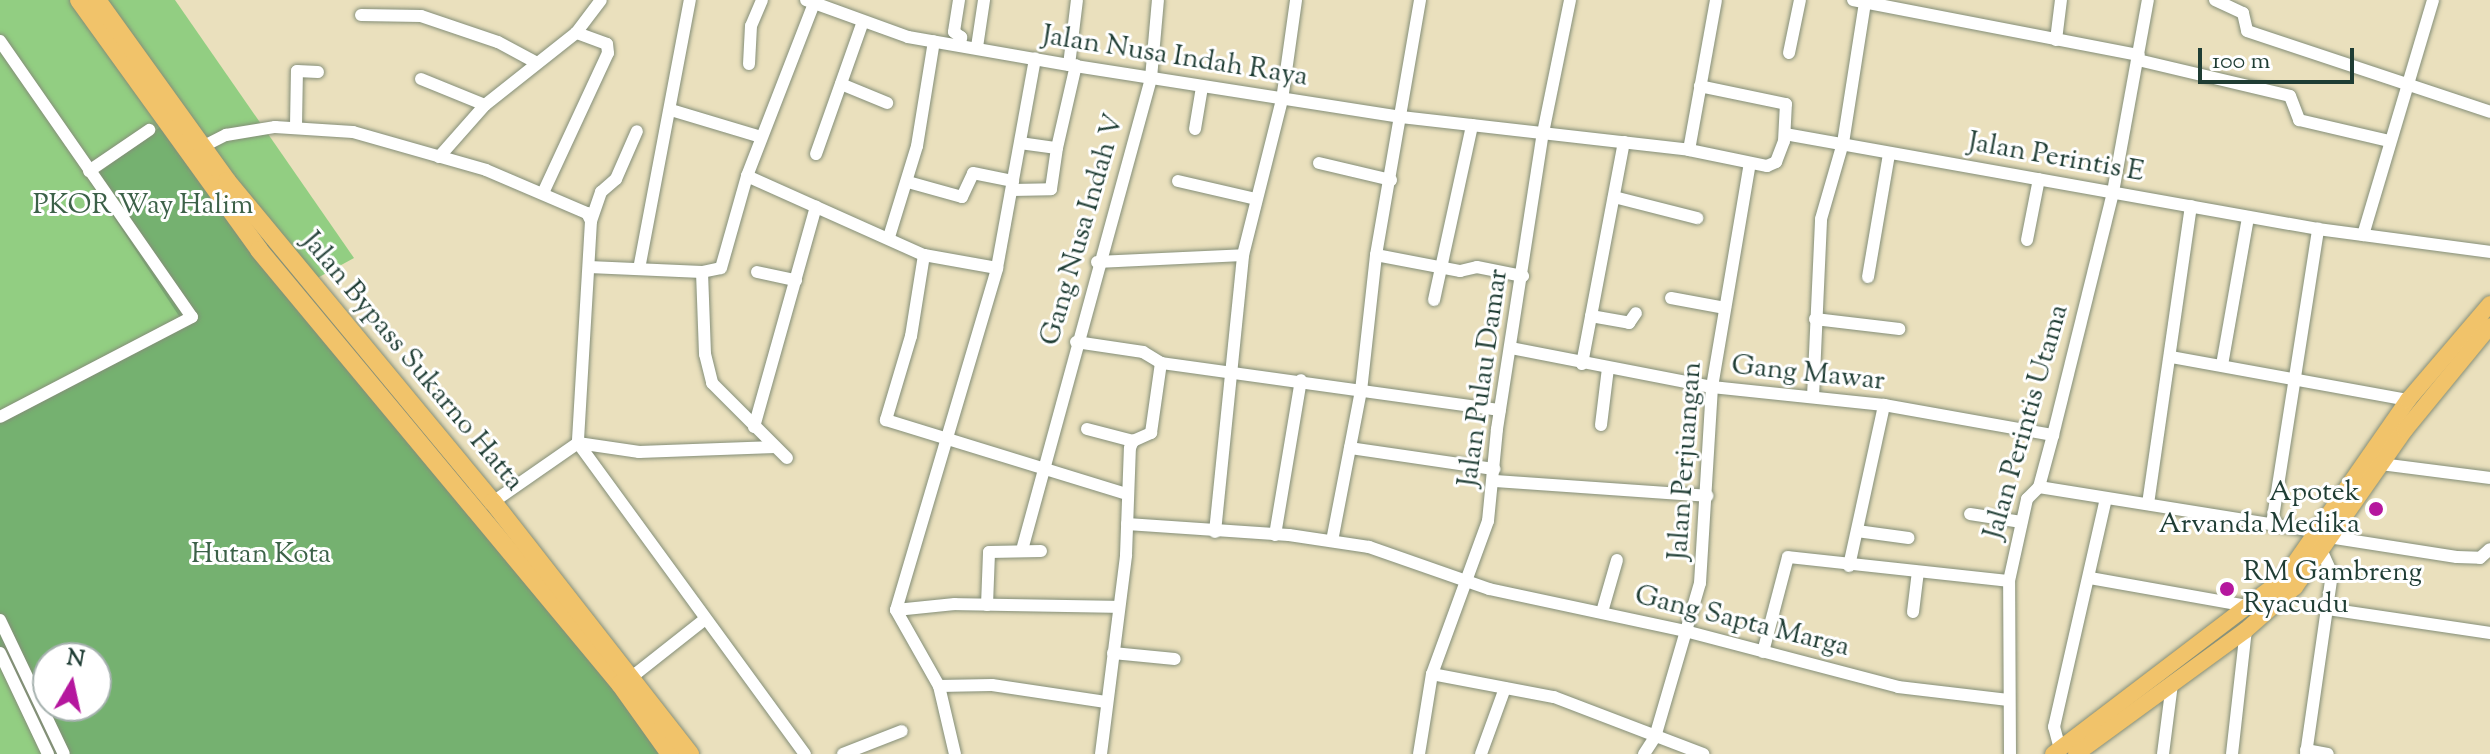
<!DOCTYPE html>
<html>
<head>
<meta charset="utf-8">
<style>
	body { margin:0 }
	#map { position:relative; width:2490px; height:754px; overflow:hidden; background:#eae0bd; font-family:"Sorts Mill Goudy",serif }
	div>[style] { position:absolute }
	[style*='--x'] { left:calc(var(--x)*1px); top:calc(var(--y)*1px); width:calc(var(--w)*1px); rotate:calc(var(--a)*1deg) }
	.green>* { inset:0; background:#92ce82 }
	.forest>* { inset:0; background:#75b170 }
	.roads { filter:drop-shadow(0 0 2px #848e78) drop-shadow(0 0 2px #848e78) }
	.minor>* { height:12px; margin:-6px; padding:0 6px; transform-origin:6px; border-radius:6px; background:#fff }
	.major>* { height:16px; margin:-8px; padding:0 8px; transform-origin:8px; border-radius:8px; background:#f1c36a }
	.highway>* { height:18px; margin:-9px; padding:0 9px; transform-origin:9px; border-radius:9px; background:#f1c36a }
	.dots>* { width:22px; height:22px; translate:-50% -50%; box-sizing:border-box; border:4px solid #fff; border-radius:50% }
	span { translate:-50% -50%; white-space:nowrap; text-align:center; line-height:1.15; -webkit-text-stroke:6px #fff; paint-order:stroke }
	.street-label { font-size:28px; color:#1f3d34 }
	.park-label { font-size:28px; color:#3c6148 }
	.poi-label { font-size:28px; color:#1f3d34 }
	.right { translate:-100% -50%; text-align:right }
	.left { translate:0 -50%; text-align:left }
	.north { position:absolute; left:32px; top:642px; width:80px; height:80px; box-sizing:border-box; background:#fff; border:2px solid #a5b1ae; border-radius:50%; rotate:9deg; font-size:22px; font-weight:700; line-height:32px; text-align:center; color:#1f3d34 }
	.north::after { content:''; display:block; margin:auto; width:28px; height:36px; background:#b5179e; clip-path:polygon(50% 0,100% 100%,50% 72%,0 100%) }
	.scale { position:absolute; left:2198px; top:48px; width:156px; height:36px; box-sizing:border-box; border:4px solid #1f3d34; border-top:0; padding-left:10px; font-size:24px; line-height:28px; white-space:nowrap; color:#1f3d34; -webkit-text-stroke:6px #fff; paint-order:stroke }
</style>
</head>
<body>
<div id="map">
	<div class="green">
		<div style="clip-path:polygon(0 0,175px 0,354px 258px,0 451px)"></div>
		<div style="clip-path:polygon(0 648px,53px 754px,0 754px)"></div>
	</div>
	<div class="forest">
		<div style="clip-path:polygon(evenodd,160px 127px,669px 754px,53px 754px,0 648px,0 416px,181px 319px,89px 180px,160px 127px,48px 658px,96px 658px,96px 706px,48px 706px,48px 658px)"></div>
	</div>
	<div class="roads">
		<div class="minor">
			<div style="--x:806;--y:0;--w:109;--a:19.9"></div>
			<div style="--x:908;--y:37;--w:163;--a:9.9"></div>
			<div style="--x:1069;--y:65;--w:336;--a:8.9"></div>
			<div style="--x:1401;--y:117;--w:290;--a:6.5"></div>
			<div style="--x:1689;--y:150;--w:80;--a:11.6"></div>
			<div style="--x:1767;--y:166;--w:10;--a:-24"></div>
			<div style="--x:1776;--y:162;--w:22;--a:-69"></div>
			<div style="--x:1784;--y:141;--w:37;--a:-87"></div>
			<div style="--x:1786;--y:104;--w:88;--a:-168.2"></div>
			<div style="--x:959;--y:0;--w:32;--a:99"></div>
			<div style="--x:954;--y:32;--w:9;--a:36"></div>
			<div style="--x:961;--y:37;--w:8;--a:97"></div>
			<div style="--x:1853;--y:0;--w:291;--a:10.9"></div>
			<div style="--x:2215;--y:0;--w:31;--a:25"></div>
			<div style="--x:2243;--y:13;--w:18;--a:77"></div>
			<div style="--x:2247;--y:31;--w:256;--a:18.4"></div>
			<div style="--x:361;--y:15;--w:60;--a:1"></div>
			<div style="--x:421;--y:16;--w:81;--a:18.7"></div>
			<div style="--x:498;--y:42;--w:44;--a:28.3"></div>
			<div style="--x:2056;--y:40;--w:40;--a:-82.9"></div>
			<div style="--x:0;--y:41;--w:336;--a:55.2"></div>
			<div style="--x:192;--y:317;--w:216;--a:152.5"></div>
			<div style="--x:977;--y:47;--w:48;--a:-81.5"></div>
			<div style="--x:1789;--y:53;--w:54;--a:-78.3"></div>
			<div style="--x:2138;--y:60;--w:156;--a:13.3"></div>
			<div style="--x:2290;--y:96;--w:26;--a:69"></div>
			<div style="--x:2299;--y:120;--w:92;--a:13.1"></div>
			<div style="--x:749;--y:64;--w:38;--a:-87"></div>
			<div style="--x:751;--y:26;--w:28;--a:-67"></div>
			<div style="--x:1069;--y:65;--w:65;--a:-83"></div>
			<div style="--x:421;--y:79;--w:69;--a:22.1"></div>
			<div style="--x:841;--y:84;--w:50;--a:22.4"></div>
			<div style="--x:671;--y:110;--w:94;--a:16.7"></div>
			<div style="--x:296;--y:126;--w:55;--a:-89"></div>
			<div style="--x:297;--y:71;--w:21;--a:3"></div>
			<div style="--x:1195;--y:129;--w:43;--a:-80.5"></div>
			<div style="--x:1785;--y:134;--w:541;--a:10.11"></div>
			<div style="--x:2318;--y:229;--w:174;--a:7.6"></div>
			<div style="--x:1020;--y:143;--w:37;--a:8"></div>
			<div style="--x:1057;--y:148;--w:85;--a:-77.1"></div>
			<div style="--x:202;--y:147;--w:27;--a:-27"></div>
			<div style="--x:226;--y:135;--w:50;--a:-9.3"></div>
			<div style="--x:275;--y:127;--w:78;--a:3.7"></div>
			<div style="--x:353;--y:132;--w:138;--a:15.9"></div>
			<div style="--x:486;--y:170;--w:110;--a:23.1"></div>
			<div style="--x:587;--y:213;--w:9;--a:63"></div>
			<div style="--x:591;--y:221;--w:222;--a:93.4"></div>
			<div style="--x:578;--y:443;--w:385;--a:53.9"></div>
			<div style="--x:1689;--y:150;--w:152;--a:-79.8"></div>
			<div style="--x:816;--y:154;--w:138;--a:-70.5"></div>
			<div style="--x:439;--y:157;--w:69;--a:-48.5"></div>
			<div style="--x:485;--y:105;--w:116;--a:-38.4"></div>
			<div style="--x:576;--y:33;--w:41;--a:-52.9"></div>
			<div style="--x:1319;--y:163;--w:74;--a:13.3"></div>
			<div style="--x:89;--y:171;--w:73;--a:-34.3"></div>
			<div style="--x:747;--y:176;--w:194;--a:24.1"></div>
			<div style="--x:924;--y:255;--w:74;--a:10.1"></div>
			<div style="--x:1178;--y:181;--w:80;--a:13"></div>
			<div style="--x:908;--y:182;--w:56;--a:15.5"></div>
			<div style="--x:962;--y:197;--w:26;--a:-65"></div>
			<div style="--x:973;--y:173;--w:41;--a:11.3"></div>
			<div style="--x:1012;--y:190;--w:39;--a:-1"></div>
			<div style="--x:1051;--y:189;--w:41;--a:-81.7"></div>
			<div style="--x:543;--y:193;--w:154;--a:-65.1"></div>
			<div style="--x:608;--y:53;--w:9;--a:-96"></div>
			<div style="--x:607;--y:44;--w:33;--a:-160"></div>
			<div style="--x:1614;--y:197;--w:86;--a:14.2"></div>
			<div style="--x:591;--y:221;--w:31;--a:-71"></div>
			<div style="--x:601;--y:192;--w:20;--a:-41"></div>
			<div style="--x:616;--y:179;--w:52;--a:-66.4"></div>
			<div style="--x:2363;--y:235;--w:245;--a:-73.4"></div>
			<div style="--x:889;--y:237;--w:95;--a:-72.9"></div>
			<div style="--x:917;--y:146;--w:106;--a:-80.8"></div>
			<div style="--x:2027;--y:240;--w:62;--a:-78.9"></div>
			<div style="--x:924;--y:255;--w:82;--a:99.1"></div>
			<div style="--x:911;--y:336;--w:88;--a:106.6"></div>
			<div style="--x:886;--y:420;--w:252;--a:17.1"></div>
			<div style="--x:1376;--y:255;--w:86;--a:10.8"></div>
			<div style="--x:1460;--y:271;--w:17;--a:-13"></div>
			<div style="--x:1477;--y:267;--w:47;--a:11.1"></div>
			<div style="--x:1097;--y:262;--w:146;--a:-2.7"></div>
			<div style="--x:589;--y:267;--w:113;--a:2.5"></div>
			<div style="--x:702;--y:272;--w:19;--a:-12"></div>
			<div style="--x:721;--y:268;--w:96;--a:-74.2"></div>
			<div style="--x:747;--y:176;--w:186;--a:-68.8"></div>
			<div style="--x:639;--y:269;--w:274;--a:-79.3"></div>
			<div style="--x:702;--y:272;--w:82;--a:87.9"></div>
			<div style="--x:705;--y:354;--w:30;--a:76"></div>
			<div style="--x:712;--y:383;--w:106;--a:45"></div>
			<div style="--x:757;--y:272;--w:40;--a:12"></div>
			<div style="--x:1868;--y:277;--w:125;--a:-80.3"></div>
			<div style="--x:1671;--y:298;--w:55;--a:10.5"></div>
			<div style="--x:1434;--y:300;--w:179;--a:-77.7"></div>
			<div style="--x:1591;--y:316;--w:39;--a:10"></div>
			<div style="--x:1629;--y:323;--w:12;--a:-55"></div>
			<div style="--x:1815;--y:319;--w:85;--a:6.8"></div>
			<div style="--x:1076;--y:342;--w:68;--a:8.5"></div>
			<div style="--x:1143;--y:352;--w:21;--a:31"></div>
			<div style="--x:1161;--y:363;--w:342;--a:7.9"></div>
			<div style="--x:1511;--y:348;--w:205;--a:11"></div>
			<div style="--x:1712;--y:387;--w:173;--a:6"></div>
			<div style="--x:1884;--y:405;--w:172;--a:10.1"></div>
			<div style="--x:2171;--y:357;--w:241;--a:10.3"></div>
			<div style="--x:1582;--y:364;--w:226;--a:-79.3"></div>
			<div style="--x:2222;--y:365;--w:150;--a:-80"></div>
			<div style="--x:1813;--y:397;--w:178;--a:-87.4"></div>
			<div style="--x:1821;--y:219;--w:79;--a:-73.9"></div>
			<div style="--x:1843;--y:143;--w:143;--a:-81.1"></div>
			<div style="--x:1601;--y:425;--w:57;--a:-83"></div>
			<div style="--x:754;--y:427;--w:229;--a:-74.3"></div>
			<div style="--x:1087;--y:429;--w:48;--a:14.6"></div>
			<div style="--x:1350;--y:448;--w:146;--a:8.3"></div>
			<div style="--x:2381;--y:464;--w:110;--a:7.3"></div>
			<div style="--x:1494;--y:481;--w:214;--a:4"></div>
			<div style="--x:2039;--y:487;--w:285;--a:9.1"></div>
			<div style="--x:493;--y:502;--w:103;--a:-34.8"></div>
			<div style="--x:578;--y:443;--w:62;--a:8.4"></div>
			<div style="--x:639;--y:452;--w:136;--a:-2.1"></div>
			<div style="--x:2148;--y:504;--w:301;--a:-81.8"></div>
			<div style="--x:1970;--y:514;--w:52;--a:8.9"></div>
			<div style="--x:1127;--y:524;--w:162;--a:3.9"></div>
			<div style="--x:1289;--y:535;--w:81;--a:8.5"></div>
			<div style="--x:1369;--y:547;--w:127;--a:19.3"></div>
			<div style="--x:1489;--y:589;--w:205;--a:12.1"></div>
			<div style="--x:1689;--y:632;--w:216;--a:14.7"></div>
			<div style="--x:1898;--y:687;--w:111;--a:6.7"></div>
			<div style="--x:2272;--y:524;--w:299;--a:-81.1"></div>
			<div style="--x:1857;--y:531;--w:52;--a:7.7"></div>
			<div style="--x:1215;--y:532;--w:278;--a:-84.2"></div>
			<div style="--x:1243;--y:255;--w:160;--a:-75.9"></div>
			<div style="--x:1282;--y:100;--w:101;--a:-82"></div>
			<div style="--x:1275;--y:535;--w:157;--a:-80.5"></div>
			<div style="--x:2335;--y:538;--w:123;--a:8.9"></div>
			<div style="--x:2457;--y:557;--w:23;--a:2"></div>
			<div style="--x:2480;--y:558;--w:13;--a:-42"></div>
			<div style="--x:1332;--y:541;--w:153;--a:-79.1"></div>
			<div style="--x:1361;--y:391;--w:137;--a:-83.7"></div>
			<div style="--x:1376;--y:255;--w:259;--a:-80.2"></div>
			<div style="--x:1022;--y:550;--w:489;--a:-74.7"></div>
			<div style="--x:1151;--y:78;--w:78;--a:-84.9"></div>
			<div style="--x:1849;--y:566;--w:165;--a:-77.7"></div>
			<div style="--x:2090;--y:578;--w:165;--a:10.1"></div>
			<div style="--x:987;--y:605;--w:53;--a:-87.8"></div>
			<div style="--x:989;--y:552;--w:52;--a:-1.1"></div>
			<div style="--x:2328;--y:609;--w:164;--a:8.4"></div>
			<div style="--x:896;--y:610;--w:357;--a:-73.5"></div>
			<div style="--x:997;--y:268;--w:213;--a:-79.7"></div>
			<div style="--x:896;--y:610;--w:59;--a:-5.8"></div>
			<div style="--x:955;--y:604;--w:164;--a:1"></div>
			<div style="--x:896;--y:610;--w:87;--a:60.5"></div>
			<div style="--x:939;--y:686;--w:70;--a:76.8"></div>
			<div style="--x:1602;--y:612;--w:54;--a:-73.9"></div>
			<div style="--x:1913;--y:612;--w:38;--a:-83"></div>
			<div style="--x:0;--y:620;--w:148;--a:64.5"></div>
			<div style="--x:1763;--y:652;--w:98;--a:-75.3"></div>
			<div style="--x:1788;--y:557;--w:222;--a:6.2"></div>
			<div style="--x:0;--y:653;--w:112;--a:64.6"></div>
			<div style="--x:1113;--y:653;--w:62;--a:5.5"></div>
			<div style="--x:1432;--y:674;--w:124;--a:10.7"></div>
			<div style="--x:1554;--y:697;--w:160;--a:20.9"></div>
			<div style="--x:633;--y:676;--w:90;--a:-38.3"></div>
			<div style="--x:939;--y:686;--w:53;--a:-1.1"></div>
			<div style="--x:992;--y:685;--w:115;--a:8.5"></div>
			<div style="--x:2060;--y:749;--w:23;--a:-105"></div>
			<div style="--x:2054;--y:727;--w:234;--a:-77.2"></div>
			<div style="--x:2306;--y:750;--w:22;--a:10"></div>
			<div style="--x:843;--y:754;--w:63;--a:-21.3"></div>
			<div style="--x:1101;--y:754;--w:201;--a:-82.8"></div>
			<div style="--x:1126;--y:555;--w:107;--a:-87.9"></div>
			<div style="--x:1130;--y:448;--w:8;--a:-67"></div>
			<div style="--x:1133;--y:441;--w:20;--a:-24"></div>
			<div style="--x:1151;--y:433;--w:71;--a:-81.9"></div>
			<div style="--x:1419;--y:754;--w:81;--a:-80.8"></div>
			<div style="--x:1432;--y:674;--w:163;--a:-69.9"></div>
			<div style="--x:1488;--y:521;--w:92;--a:-84.4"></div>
			<div style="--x:1497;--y:429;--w:300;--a:-81.2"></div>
			<div style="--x:1543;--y:133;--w:136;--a:-78.5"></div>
			<div style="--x:1481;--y:754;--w:70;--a:-70"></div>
			<div style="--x:1644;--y:754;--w:20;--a:-57"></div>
			<div style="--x:1655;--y:737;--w:160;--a:-73.7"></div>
			<div style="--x:1700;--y:583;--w:196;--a:-86.5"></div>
			<div style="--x:1712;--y:387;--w:227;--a:-80.4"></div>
			<div style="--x:2010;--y:754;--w:173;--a:-90.3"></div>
			<div style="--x:2009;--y:581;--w:84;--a:-77.6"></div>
			<div style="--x:2027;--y:499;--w:17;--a:-45"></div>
			<div style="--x:2039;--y:487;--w:54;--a:-74.9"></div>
			<div style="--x:2053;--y:435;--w:250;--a:-76.1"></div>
			<div style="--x:2113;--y:192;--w:195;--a:-79.7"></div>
			<div style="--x:2163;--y:754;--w:71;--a:-82.7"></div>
			<div style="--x:2232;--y:754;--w:125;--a:-83.6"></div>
			<div style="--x:2306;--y:754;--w:182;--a:-81.8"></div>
			<div style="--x:2332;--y:574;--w:22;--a:-114"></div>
		</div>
		<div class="major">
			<div style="--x:2053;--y:754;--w:292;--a:-37.3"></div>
			<div style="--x:2285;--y:577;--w:216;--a:-55.2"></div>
			<div style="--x:2408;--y:400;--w:126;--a:-49.5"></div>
			<div style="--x:2076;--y:754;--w:210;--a:-36.1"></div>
			<div style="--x:2246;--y:630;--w:65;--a:-41.3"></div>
			<div style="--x:2295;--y:587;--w:192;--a:-55"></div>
			<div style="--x:2405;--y:430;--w:134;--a:-50.7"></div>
		</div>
		<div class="highway">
			<div style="--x:79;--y:0;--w:308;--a:54.2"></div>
			<div style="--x:259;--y:250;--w:565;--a:50.25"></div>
			<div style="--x:620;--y:684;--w:86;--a:54.5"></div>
			<div style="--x:97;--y:0;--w:223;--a:54.3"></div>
			<div style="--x:227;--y:181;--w:417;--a:50.4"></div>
			<div style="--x:493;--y:502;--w:320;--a:52"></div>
		</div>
	</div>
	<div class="dots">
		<div style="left:2376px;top:509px;background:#b5179e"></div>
		<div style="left:2227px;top:589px;background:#b5179e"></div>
	</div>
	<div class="street-label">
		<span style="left:1175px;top:57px;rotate:9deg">Jalan Nusa Indah Raya</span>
		<span style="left:2056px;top:158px;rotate:10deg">Jalan Perintis E</span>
		<span style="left:1083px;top:230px;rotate:-74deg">Gang Nusa Indah V</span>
		<span style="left:412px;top:362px;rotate:50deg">Jalan Bypass Sukarno Hatta</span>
		<span style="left:1808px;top:374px;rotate:6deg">Gang Mawar</span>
		<span style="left:1484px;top:378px;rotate:-82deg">Jalan Pulau Damar</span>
		<span style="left:2027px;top:422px;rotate:-74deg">Jalan Perintis Utama</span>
		<span style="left:1686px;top:461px;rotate:-86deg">Jalan Perjuangan</span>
		<span style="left:1742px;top:622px;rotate:14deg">Gang Sapta Marga</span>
	</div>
	<div class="park-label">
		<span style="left:143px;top:206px">PKOR Way Halim</span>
		<span style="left:261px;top:555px">Hutan Kota</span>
	</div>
	<div class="poi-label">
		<span class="right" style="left:2360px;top:509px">Apotek<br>Arvanda Medika</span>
		<span class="left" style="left:2243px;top:589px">RM Gambreng<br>Ryacudu</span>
	</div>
	<div class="north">N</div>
	<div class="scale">100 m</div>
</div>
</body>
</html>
